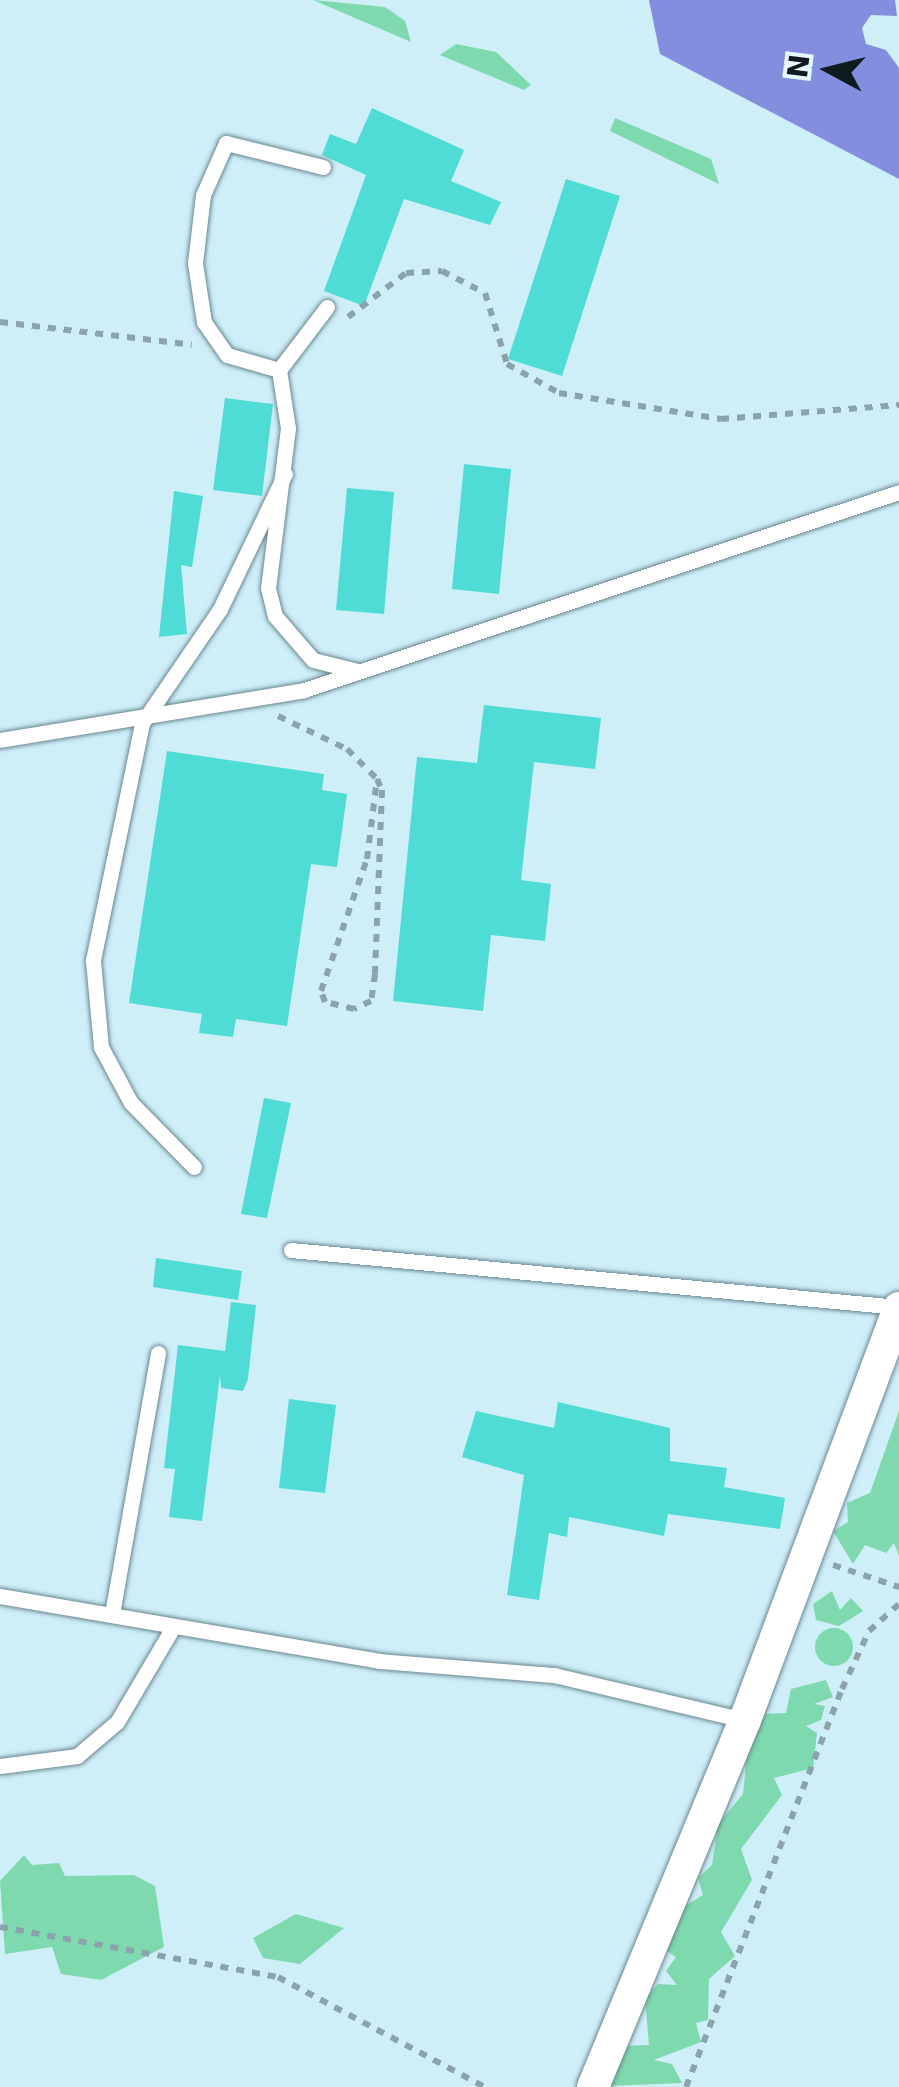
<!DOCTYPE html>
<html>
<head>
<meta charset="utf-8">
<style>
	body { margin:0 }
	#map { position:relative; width:899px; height:2087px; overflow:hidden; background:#ceeef8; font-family:"DejaVu Sans",sans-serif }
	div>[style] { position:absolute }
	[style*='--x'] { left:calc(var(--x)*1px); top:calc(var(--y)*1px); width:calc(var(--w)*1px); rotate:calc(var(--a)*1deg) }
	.green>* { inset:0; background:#7edaae }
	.round { border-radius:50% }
	.water>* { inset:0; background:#838edf }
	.building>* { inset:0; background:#4edcd5 }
	.path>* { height:6px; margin-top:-3px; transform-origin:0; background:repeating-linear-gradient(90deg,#8ba4ab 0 8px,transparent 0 16px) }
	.roads { filter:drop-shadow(0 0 2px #69868f) drop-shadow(0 0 2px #69868f) }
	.service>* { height:15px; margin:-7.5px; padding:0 7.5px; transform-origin:7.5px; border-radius:7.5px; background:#fff }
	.minor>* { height:32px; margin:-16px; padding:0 16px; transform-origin:16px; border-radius:16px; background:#fff }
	span { translate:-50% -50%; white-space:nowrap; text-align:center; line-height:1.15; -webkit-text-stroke:10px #e6f9ff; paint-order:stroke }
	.north { position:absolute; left:779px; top:20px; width:100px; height:100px; -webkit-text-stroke:8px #e6f9ff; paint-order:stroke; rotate:277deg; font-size:28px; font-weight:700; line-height:40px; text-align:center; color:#0f1b1e }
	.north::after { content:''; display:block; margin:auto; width:35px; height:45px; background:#0f1b1e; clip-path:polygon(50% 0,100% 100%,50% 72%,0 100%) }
</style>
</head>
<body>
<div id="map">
	<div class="green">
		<div style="clip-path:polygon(313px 0,385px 7px,405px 21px,411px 42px)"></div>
		<div style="clip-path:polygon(456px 44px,496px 52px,531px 85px,524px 90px,440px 55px)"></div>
		<div style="clip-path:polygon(615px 118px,711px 159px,719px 184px,610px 131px)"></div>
		<div style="clip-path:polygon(899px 1411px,899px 1556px,894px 1543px,886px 1553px,865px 1545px,853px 1564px,833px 1531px,848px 1522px,847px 1503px,870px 1493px)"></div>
		<div style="clip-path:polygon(832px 1591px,840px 1610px,851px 1598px,863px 1611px,839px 1626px,816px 1620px,813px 1604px)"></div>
		<div class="round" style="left:815px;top:1628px;width:38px;height:38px"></div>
		<div style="clip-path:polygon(826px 1680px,833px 1697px,814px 1704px,825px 1706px,821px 1720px,806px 1726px,817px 1733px,813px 1768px,774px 1778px,782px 1795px,741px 1849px,752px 1880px,721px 1932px,735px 1956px,709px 1979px,708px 2020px,696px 2023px,701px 2042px,654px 2060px,672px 2064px,682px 2083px,608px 2086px,620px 2046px,649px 2045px,645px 1998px,658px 1984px,677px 1985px,666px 1971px,676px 1957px,665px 1950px,680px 1909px,703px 1895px,698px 1878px,712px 1865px,718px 1824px,743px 1794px,748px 1744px,766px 1714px,786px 1713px,791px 1689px)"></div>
		<div style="clip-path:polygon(24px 1855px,32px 1865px,59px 1863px,65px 1876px,134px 1875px,155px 1886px,164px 1947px,101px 1980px,61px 1974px,52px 1947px,5px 1954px,0 1881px)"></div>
		<div style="clip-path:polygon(296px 1914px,344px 1928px,300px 1964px,263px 1958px,253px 1938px)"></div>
	</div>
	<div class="water">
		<div style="clip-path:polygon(649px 0,895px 0,897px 16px,871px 15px,862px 28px,866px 44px,886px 50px,899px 68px,899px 179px,660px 54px)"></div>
	</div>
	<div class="building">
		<div style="clip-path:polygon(372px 108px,464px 150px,451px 181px,501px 202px,490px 225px,404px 199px,364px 306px,324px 291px,366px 175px,322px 155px,330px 134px,356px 144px)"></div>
		<div style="clip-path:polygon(566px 179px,620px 196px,562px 376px,508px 359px)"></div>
		<div style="clip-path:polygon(225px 398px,273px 404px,262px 496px,213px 490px)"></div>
		<div style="clip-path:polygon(464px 464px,511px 469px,499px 594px,452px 589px)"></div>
		<div style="clip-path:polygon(347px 488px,394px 492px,384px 614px,336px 610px)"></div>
		<div style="clip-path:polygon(174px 491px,203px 496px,192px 567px,181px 565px,187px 634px,159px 637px)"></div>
		<div style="clip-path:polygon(484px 705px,601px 718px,595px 769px,534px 762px,521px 880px,551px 884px,545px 941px,491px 935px,483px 1011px,393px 1001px,417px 757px,477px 763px)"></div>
		<div style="clip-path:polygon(167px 751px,324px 774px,322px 790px,347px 794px,337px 867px,311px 864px,287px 1026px,236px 1019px,233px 1037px,199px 1033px,202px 1014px,129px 1003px)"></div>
		<div style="clip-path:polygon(264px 1098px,291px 1103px,267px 1218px,241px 1214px)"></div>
		<div style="clip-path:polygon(156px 1258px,242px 1271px,238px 1300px,153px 1287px)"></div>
		<div style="clip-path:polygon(231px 1302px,256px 1305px,248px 1379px,243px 1391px,221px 1388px,220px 1375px,202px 1521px,169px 1517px,175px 1469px,164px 1468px,178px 1345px,225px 1351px)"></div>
		<div style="clip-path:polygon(289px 1399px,336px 1405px,325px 1493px,279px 1488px)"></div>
		<div style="clip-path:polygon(558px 1402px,670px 1428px,670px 1461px,727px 1468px,724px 1487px,785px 1498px,780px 1529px,668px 1514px,664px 1536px,569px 1517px,567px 1537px,549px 1533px,539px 1600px,507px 1595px,524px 1475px,462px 1457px,476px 1411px,554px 1428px)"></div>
	</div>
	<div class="path">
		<div style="--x:348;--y:317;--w:73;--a:-37.2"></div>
		<div style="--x:406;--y:273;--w:36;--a:-3"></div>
		<div style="--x:442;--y:271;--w:48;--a:27.1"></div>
		<div style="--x:485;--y:293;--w:74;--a:72.8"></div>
		<div style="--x:507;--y:364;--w:60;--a:29.1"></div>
		<div style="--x:559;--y:393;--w:164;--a:9.1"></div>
		<div style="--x:721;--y:419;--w:179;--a:-4.5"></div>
		<div style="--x:0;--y:322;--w:193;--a:6.8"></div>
		<div style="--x:278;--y:716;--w:76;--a:25.6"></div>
		<div style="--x:347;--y:749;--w:42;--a:45"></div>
		<div style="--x:377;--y:779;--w:12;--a:66"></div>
		<div style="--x:382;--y:790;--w:184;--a:92.2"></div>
		<div style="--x:375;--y:974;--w:27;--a:98"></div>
		<div style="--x:371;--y:1001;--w:19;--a:155"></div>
		<div style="--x:354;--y:1009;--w:30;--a:-166"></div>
		<div style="--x:325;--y:1002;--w:12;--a:-110"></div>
		<div style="--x:321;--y:991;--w:140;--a:-70.8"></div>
		<div style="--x:367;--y:859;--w:81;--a:-82.9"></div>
		<div style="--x:833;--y:1565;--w:70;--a:18.4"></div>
		<div style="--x:0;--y:1927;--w:282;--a:10.2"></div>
		<div style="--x:278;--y:1977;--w:234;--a:28"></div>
		<div style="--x:686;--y:2087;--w:427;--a:-68.6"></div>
		<div style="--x:842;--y:1689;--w:64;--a:-65"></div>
		<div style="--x:869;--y:1631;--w:40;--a:-42"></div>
	</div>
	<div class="roads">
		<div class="service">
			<div style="--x:327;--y:307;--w:79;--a:127.3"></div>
			<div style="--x:279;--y:370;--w:59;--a:81.2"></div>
			<div style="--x:288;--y:428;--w:161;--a:97.1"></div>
			<div style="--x:268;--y:588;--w:29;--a:76"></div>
			<div style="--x:275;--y:616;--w:58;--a:49.2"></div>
			<div style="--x:313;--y:660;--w:45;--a:14"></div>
			<div style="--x:279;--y:370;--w:54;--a:-163.9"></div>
			<div style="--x:227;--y:355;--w:40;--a:-124.9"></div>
			<div style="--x:204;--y:322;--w:60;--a:-98.7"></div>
			<div style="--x:195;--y:263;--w:68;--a:-83.3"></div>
			<div style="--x:203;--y:195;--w:57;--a:-66.1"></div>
			<div style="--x:226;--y:143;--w:100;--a:13.9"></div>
			<div style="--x:0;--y:740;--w:308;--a:-9.3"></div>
			<div style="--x:304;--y:690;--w:627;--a:-18.41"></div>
			<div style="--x:194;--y:1167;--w:90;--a:-134.5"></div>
			<div style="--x:131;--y:1103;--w:64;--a:-118.2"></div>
			<div style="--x:101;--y:1047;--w:87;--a:-95.3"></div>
			<div style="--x:93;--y:960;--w:242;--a:-78.3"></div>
			<div style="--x:142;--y:723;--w:138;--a:-55.6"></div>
			<div style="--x:220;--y:609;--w:150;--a:-64.3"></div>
			<div style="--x:291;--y:1250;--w:611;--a:5.36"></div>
			<div style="--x:0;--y:1596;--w:385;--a:9.7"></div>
			<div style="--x:379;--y:1661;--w:176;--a:4.6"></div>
			<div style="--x:554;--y:1675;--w:196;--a:13.3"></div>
			<div style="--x:112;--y:1614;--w:265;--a:-80"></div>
			<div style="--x:0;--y:1766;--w:78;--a:-7.4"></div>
			<div style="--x:77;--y:1756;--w:52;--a:-40.4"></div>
			<div style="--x:117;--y:1722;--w:108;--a:-59.4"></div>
		</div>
		<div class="minor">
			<div style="--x:593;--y:2087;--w:397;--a:-67.5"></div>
			<div style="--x:745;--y:1720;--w:440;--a:-69.5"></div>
		</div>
	</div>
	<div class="north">N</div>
</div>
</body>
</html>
